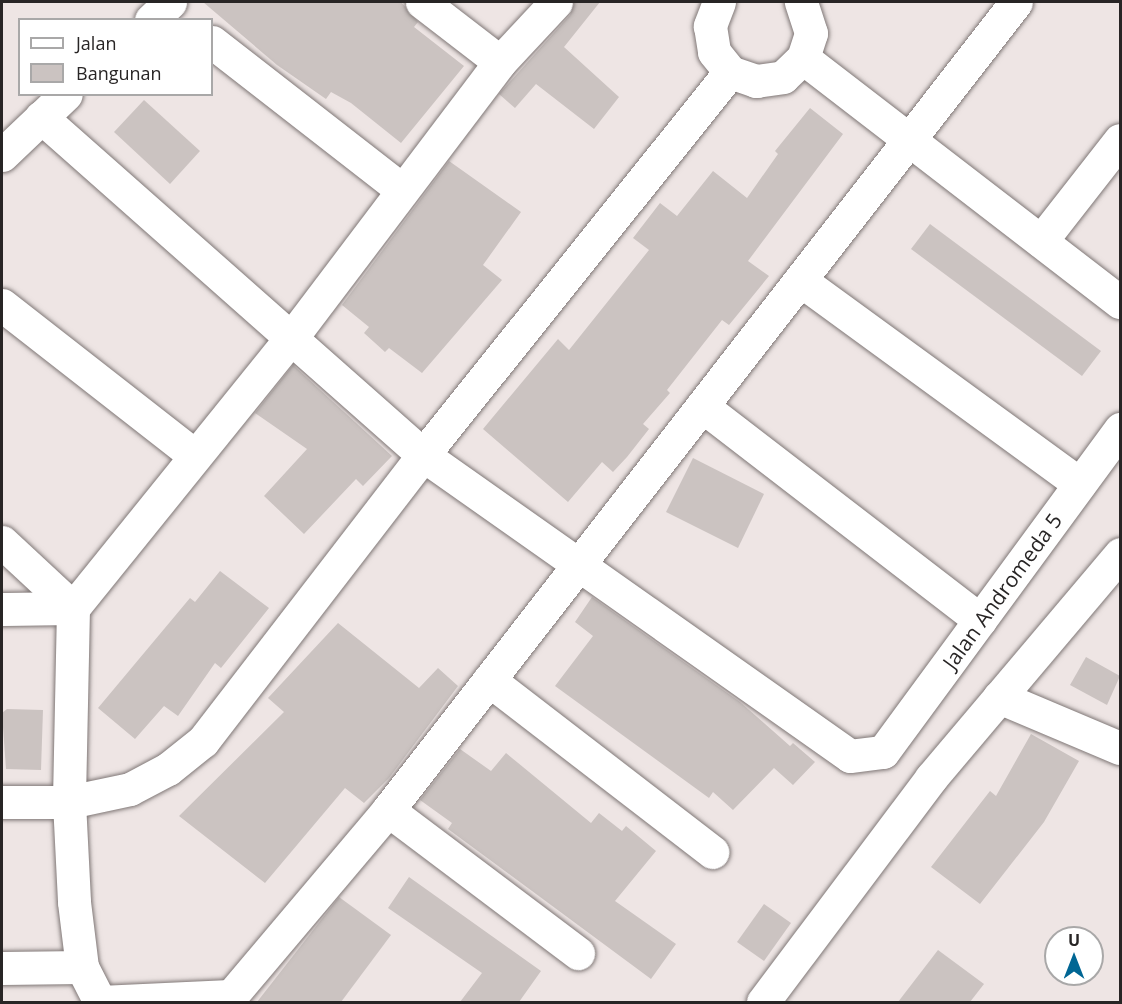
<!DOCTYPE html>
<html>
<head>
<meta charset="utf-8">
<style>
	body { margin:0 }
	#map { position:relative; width:1122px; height:1004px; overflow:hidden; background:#eee5e4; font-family:"Open Sans",sans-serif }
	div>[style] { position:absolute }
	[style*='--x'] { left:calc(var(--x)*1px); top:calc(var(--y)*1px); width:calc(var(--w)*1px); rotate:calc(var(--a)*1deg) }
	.building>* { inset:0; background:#cbc3c1 }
	.roads { filter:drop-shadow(0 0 2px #7f7776) drop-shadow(0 0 2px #7f7776) }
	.minor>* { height:33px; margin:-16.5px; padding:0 16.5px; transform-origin:16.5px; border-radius:16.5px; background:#fff }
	span { translate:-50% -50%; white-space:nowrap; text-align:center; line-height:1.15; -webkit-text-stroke:4.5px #fff; paint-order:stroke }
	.street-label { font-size:21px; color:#282525 }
	.frame { position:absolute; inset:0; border:3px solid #282525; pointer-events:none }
	.legend { position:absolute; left:18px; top:18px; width:195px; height:78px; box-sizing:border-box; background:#fff; border:2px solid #a9a8a8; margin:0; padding:8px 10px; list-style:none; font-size:18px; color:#282525 }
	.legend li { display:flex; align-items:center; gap:12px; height:30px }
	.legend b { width:30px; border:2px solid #a9a8a8 }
	.north { position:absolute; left:1044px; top:926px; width:60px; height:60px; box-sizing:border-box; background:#fff; border:2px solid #a9a8a8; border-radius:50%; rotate:0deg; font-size:16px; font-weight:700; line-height:24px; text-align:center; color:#282525 }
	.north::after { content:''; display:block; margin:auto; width:21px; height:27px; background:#006694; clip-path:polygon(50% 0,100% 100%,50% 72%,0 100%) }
</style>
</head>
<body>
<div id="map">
	<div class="building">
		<div style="clip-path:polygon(203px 2px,401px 2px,418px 22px,414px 27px,464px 66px,401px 143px,351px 103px,331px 92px,326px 99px,277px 65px)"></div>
		<div style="clip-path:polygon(574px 2px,600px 2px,564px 47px,619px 97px,594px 129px,536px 84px,515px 108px,499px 94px,570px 15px)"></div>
		<div style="clip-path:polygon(144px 100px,200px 151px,170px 184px,114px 132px)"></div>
		<div style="clip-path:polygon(810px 108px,843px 134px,748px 261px,769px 276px,729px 325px,722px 320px,667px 390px,670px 393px,643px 424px,649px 429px,627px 457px,613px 472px,602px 462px,568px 502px,483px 429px,558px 339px,569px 350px,649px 250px,633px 238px,660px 203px,677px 216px,713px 171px,747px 198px,778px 154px,775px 151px)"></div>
		<div style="clip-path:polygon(449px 161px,521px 212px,483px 265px,502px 280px,422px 373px,389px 348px,385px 352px,364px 333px,369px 327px,342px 305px)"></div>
		<div style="clip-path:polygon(930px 224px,1101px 351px,1082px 376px,911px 249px)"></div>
		<div style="clip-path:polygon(293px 365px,392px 456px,363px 486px,356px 479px,304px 534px,264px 496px,307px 449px,255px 413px)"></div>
		<div style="clip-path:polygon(693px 458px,764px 494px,738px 548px,666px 512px)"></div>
		<div style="clip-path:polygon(220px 571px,269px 608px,221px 668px,215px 663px,178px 716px,164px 706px,135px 739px,98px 708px,190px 598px,195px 602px)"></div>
		<div style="clip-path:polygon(592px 597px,740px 702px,790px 746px,793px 743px,815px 762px,793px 785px,774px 768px,733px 810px,713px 792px,709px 798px,555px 686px,593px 636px,575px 622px)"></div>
		<div style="clip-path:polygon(338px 623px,419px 688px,438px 668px,458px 686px,389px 778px,364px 803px,345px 788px,265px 883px,179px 816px,284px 712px,268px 698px)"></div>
		<div style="clip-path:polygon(1086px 657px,1120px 676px,1107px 705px,1070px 685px)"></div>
		<div style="clip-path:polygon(7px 709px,43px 710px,41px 770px,6px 769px,2px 713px)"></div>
		<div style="clip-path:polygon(1031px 734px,1079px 761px,1044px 822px,980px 904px,931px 867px,990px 791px,996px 796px)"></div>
		<div style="clip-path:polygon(460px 749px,491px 771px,506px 753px,591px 823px,599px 813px,622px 831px,626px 826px,656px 851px,615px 901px,676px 944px,651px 979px,448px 829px,452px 823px,420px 800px)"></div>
		<div style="clip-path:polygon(409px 877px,541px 971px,519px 1002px,460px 1002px,482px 973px,388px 908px)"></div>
		<div style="clip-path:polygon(339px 897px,391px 935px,341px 1002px,257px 1002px)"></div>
		<div style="clip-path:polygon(764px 904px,791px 923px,764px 961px,737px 942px)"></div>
		<div style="clip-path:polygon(938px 950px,984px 984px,970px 1002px,898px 1002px)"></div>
	</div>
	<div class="roads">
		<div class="minor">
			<div style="--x:422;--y:2;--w:98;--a:37.6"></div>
			<div style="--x:719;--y:2;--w:26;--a:111"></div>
			<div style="--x:710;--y:26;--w:26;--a:81"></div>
			<div style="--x:714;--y:52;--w:26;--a:51"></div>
			<div style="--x:730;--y:72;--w:28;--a:19"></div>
			<div style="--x:756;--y:81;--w:27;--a:-8"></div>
			<div style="--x:783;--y:77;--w:28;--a:-44"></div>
			<div style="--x:803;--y:58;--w:26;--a:-72"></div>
			<div style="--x:811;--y:33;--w:33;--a:-108"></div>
			<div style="--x:151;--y:20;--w:26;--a:-43"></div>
			<div style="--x:212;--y:42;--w:239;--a:37.9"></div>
			<div style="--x:803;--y:58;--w:400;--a:37.6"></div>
			<div style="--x:41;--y:117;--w:510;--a:41.5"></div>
			<div style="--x:423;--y:455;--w:522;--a:35.18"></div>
			<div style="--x:850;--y:756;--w:33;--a:-7"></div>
			<div style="--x:883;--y:752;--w:401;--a:-53.7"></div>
			<div style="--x:2;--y:155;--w:88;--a:-43.6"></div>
			<div style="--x:1041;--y:241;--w:128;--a:-52"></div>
			<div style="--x:800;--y:280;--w:346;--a:36.1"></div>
			<div style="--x:2;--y:305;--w:242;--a:38"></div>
			<div style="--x:702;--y:406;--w:351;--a:37.6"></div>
			<div style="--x:2;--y:542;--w:97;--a:42.9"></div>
			<div style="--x:73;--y:608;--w:194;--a:91.2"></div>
			<div style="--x:69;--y:802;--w:100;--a:87.1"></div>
			<div style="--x:74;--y:902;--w:65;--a:83"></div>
			<div style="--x:82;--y:967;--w:39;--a:63"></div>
			<div style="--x:2;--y:609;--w:71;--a:-0.8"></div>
			<div style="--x:73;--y:608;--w:348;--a:-51.1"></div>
			<div style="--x:292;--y:337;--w:345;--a:-52.9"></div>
			<div style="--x:500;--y:62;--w:82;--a:-47"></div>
			<div style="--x:489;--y:680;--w:282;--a:37.6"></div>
			<div style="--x:999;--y:697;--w:131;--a:22.9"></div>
			<div style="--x:2;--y:802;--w:67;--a:0"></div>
			<div style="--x:69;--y:802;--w:62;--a:-12"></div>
			<div style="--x:130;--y:789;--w:43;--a:-27.8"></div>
			<div style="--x:168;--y:769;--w:45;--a:-38.7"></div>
			<div style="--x:203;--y:741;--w:361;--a:-52.4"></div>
			<div style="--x:423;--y:455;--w:491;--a:-51.3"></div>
			<div style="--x:388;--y:810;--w:238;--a:37"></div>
			<div style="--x:2;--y:968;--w:80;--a:-0.7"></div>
			<div style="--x:100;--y:1002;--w:130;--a:-2.6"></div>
			<div style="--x:226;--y:1002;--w:251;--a:-49.8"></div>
			<div style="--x:388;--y:810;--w:1023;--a:-52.14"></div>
			<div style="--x:763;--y:1002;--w:280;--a:-53.1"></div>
			<div style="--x:931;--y:778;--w:293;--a:-49.8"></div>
		</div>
	</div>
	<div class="street-label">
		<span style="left:1002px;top:591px;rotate:-54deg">Jalan Andromeda 5</span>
	</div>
	<div class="frame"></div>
	<ul class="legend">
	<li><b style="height:8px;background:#fff"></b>Jalan</li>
	<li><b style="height:16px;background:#cbc3c1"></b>Bangunan</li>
	</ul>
	<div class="north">U</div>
</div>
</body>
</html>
